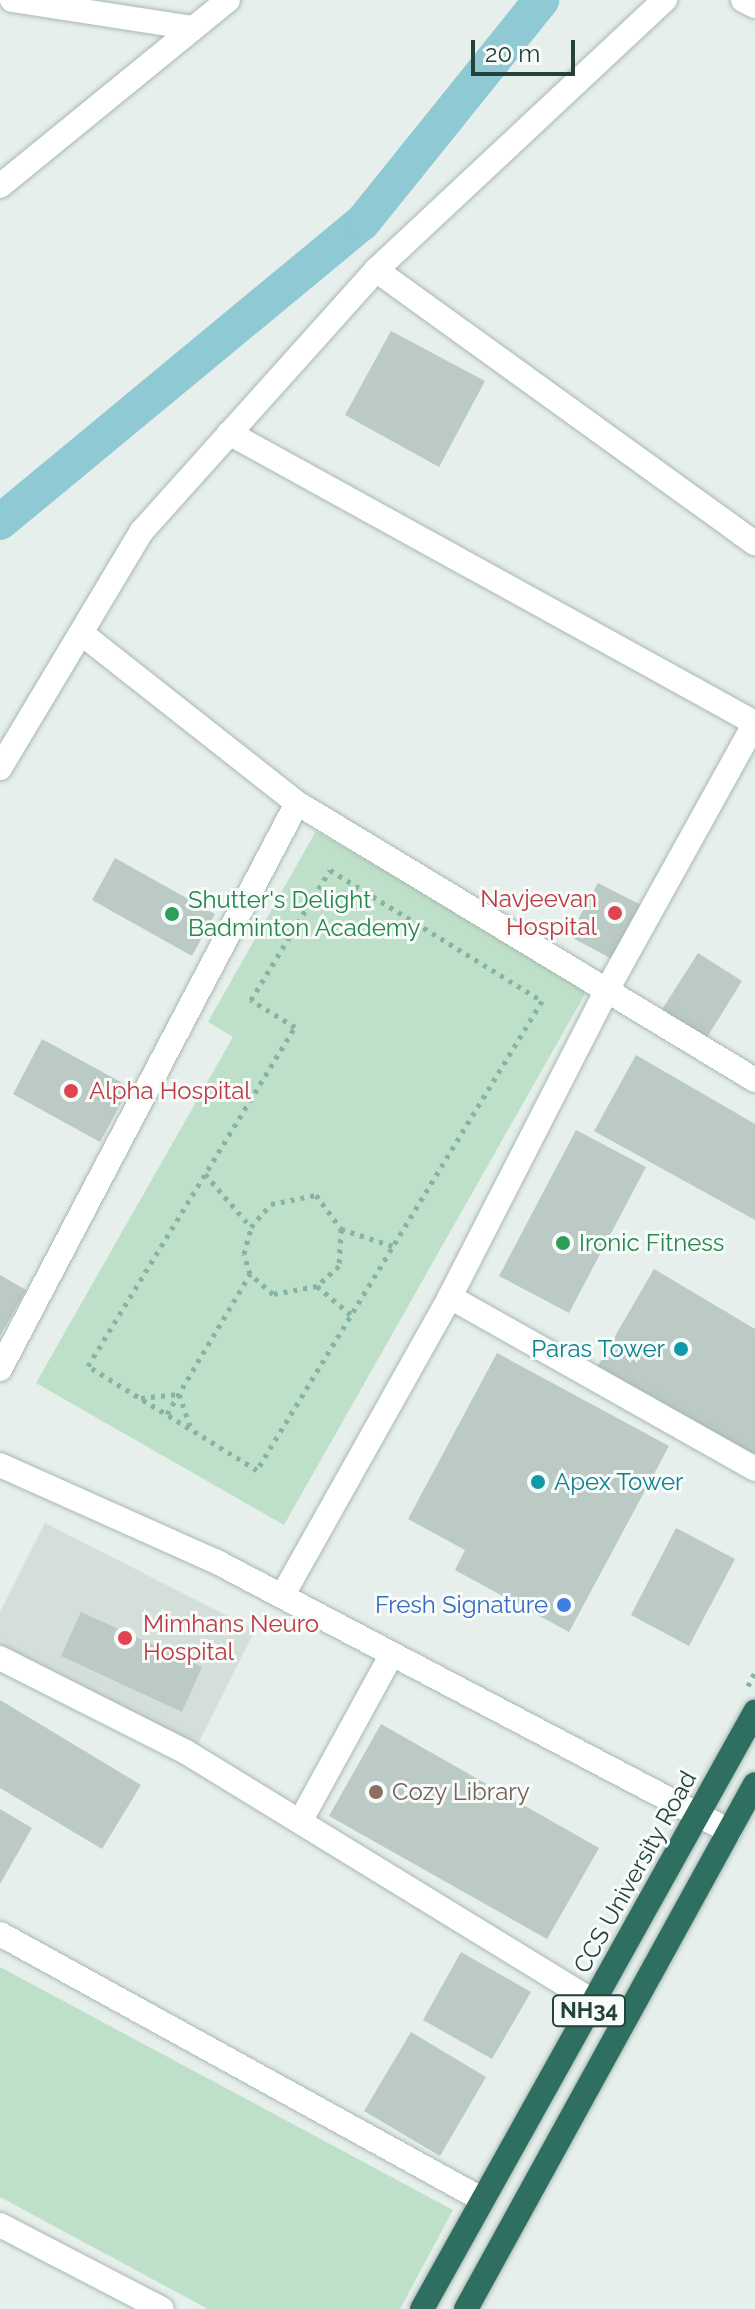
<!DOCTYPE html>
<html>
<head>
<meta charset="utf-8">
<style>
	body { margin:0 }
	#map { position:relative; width:755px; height:2309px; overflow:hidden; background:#e6efeb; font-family:Raleway,sans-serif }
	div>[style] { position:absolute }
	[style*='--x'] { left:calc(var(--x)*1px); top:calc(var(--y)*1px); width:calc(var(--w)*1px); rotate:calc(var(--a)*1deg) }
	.built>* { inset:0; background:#d4dfda }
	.green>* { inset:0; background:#bfe0c8 }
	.canal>* { height:36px; margin:-18px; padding:0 18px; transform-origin:18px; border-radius:18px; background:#8ec9d4 }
	.building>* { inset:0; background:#bbcac4 }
	.path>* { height:5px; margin-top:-2.5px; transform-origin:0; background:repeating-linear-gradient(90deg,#86b3a5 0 4px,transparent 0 10px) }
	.roads { filter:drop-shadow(0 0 2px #a8b8b2) drop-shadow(0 0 2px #a8b8b2) }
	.minor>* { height:24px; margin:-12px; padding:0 12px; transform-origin:12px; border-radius:12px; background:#fff }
	.highway>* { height:24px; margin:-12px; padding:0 12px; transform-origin:12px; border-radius:12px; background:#2f6f62 }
	.dots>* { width:22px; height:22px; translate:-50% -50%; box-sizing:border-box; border:4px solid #f7fbf9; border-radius:50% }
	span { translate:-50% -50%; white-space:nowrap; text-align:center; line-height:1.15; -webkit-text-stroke:6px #f7fbf9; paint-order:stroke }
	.shield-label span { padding:2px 6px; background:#f7fbf9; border:2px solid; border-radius:6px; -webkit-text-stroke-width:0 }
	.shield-label { font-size:22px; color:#24423a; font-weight:700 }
	.health-label { font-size:24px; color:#be3a42 }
	.right { translate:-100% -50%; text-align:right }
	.left { translate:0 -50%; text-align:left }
	.leisure-label { font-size:24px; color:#27864d }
	.culture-label { font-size:24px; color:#0d838f }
	.shop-label { font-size:24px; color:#366cbe }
	.education-label { font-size:24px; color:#785e54 }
	.street-label { font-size:24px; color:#24423a }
	.scale { position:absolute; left:471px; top:40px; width:104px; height:36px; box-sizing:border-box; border:4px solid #24423a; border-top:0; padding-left:10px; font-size:24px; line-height:28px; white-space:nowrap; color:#24423a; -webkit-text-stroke:6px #f7fbf9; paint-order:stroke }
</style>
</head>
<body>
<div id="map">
	<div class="built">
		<div style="clip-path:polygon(45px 1523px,255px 1630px,197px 1746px,0 1646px,0 1612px)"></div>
	</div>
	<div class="green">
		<div style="clip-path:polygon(316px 831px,589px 987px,284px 1525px,36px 1383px,233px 1037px,208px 1022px)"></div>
		<div style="clip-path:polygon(0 1967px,453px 2210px,400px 2309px,208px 2309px,0 2197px)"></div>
	</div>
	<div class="canal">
		<div style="--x:0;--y:522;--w:470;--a:-39.6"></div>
		<div style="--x:362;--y:223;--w:286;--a:-51.2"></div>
	</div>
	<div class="building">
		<div style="clip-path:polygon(391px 331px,485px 381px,439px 467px,345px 415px)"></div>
		<div style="clip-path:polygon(115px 858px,215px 914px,192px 956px,92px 900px)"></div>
		<div style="clip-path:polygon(598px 883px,641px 905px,612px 959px,569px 936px)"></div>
		<div style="clip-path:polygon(698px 953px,742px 981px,706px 1039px,661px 1011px)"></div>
		<div style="clip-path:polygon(42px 1039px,130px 1087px,100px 1142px,13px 1094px)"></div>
		<div style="clip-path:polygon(636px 1055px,755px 1124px,755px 1220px,594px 1131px)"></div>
		<div style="clip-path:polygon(576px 1130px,646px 1167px,569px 1313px,499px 1276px)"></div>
		<div style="clip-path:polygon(654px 1269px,755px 1329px,755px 1462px,596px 1369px)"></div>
		<div style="clip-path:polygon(0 1275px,26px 1290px,0 1336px)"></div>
		<div style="clip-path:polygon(497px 1353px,669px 1446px,569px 1632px,455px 1570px,465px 1550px,408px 1519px)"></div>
		<div style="clip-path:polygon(676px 1528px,735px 1559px,689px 1646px,631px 1615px)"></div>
		<div style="clip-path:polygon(81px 1612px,202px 1667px,182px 1712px,61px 1656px)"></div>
		<div style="clip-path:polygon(0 1700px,141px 1785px,102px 1849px,0 1788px)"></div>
		<div style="clip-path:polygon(381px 1724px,599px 1848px,547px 1939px,329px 1816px)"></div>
		<div style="clip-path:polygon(0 1809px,32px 1828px,0 1884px)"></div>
		<div style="clip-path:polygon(461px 1952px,531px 1992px,492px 2059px,423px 2020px)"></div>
		<div style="clip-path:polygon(411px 2032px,486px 2077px,440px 2156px,364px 2111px)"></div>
	</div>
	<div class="path">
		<div style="--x:330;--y:870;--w:249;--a:31.7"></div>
		<div style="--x:542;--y:1001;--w:549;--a:121.29"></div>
		<div style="--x:257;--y:1470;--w:198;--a:-148.4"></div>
		<div style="--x:88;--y:1366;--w:397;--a:-58.6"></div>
		<div style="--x:295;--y:1027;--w:52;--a:-148.5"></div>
		<div style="--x:251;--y:1000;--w:152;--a:-58.7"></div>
		<div style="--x:205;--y:1174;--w:70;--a:49"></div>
		<div style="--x:316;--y:1195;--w:42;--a:53.7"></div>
		<div style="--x:341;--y:1229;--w:37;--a:93"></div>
		<div style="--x:339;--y:1266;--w:30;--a:138"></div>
		<div style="--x:317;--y:1286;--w:45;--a:169.7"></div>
		<div style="--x:273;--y:1294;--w:30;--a:-139"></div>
		<div style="--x:250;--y:1274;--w:21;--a:-107"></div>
		<div style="--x:244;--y:1254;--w:28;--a:-75"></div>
		<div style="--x:251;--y:1227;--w:30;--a:-49"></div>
		<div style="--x:271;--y:1204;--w:46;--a:-11.3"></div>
		<div style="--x:341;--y:1229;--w:55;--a:18.1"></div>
		<div style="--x:317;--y:1286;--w:45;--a:40.5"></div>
		<div style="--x:141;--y:1398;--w:38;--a:-6"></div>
		<div style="--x:179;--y:1394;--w:36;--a:71"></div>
		<div style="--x:167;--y:1414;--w:163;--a:-59.3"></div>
		<div style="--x:748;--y:1686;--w:16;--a:-63"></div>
	</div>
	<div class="roads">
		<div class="minor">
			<div style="--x:12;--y:0;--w:183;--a:8.8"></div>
			<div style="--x:743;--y:0;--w:13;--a:27"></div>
			<div style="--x:0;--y:186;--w:294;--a:-39.2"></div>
			<div style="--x:376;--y:270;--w:467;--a:35.8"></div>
			<div style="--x:229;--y:433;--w:601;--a:28.87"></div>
			<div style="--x:755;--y:723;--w:303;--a:119"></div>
			<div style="--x:608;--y:988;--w:347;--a:117.1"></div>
			<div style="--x:450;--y:1297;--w:343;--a:119.3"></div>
			<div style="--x:81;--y:633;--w:275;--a:38.2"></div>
			<div style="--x:297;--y:803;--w:535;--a:31.17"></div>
			<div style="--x:0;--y:768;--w:276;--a:-59.1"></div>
			<div style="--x:142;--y:531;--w:351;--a:-48.1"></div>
			<div style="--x:376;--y:270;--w:396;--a:-43.1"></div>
			<div style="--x:450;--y:1297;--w:350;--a:29.4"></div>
			<div style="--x:0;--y:1369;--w:639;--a:-62.31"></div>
			<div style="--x:0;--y:1465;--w:235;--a:24.1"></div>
			<div style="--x:215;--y:1561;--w:581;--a:27.71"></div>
			<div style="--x:0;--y:1658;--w:208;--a:26.8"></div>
			<div style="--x:186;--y:1752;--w:479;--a:31.5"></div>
			<div style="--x:301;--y:1820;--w:189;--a:-61.3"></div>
			<div style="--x:0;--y:1934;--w:551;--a:28.84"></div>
			<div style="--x:0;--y:2225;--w:182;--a:27.4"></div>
		</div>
		<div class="highway">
			<div style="--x:422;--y:2309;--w:684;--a:-60.85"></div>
			<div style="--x:466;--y:2309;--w:599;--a:-61.17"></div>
		</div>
	</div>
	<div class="dots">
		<div style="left:615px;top:913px;background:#e0444e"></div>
		<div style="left:172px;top:914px;background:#2e9e5b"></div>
		<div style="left:71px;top:1091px;background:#e0444e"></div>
		<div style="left:563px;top:1243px;background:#2e9e5b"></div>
		<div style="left:681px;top:1349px;background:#0f9aa8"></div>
		<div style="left:538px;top:1482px;background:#0f9aa8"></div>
		<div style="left:564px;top:1605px;background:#3f7fe0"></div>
		<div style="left:125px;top:1638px;background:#e0444e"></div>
		<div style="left:376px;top:1792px;background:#8d6e63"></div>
	</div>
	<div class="shield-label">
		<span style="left:589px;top:2011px">NH34</span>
	</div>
	<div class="health-label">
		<span class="right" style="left:597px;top:913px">Navjeevan<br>Hospital</span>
		<span class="left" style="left:89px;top:1091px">Alpha Hospital</span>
		<span class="left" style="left:143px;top:1638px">Mimhans Neuro<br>Hospital</span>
	</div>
	<div class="leisure-label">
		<span class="left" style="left:188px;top:914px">Shutter's Delight<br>Badminton Academy</span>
		<span class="left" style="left:579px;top:1243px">Ironic Fitness</span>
	</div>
	<div class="culture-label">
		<span class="right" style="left:665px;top:1349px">Paras Tower</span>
		<span class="left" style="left:554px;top:1482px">Apex Tower</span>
	</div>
	<div class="shop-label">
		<span class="right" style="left:548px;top:1605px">Fresh Signature</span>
	</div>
	<div class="education-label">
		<span class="left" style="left:392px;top:1792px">Cozy Library</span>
	</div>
	<div class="street-label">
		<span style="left:635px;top:1872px;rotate:-61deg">CCS University Road</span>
	</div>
	<div class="scale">20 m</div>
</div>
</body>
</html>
